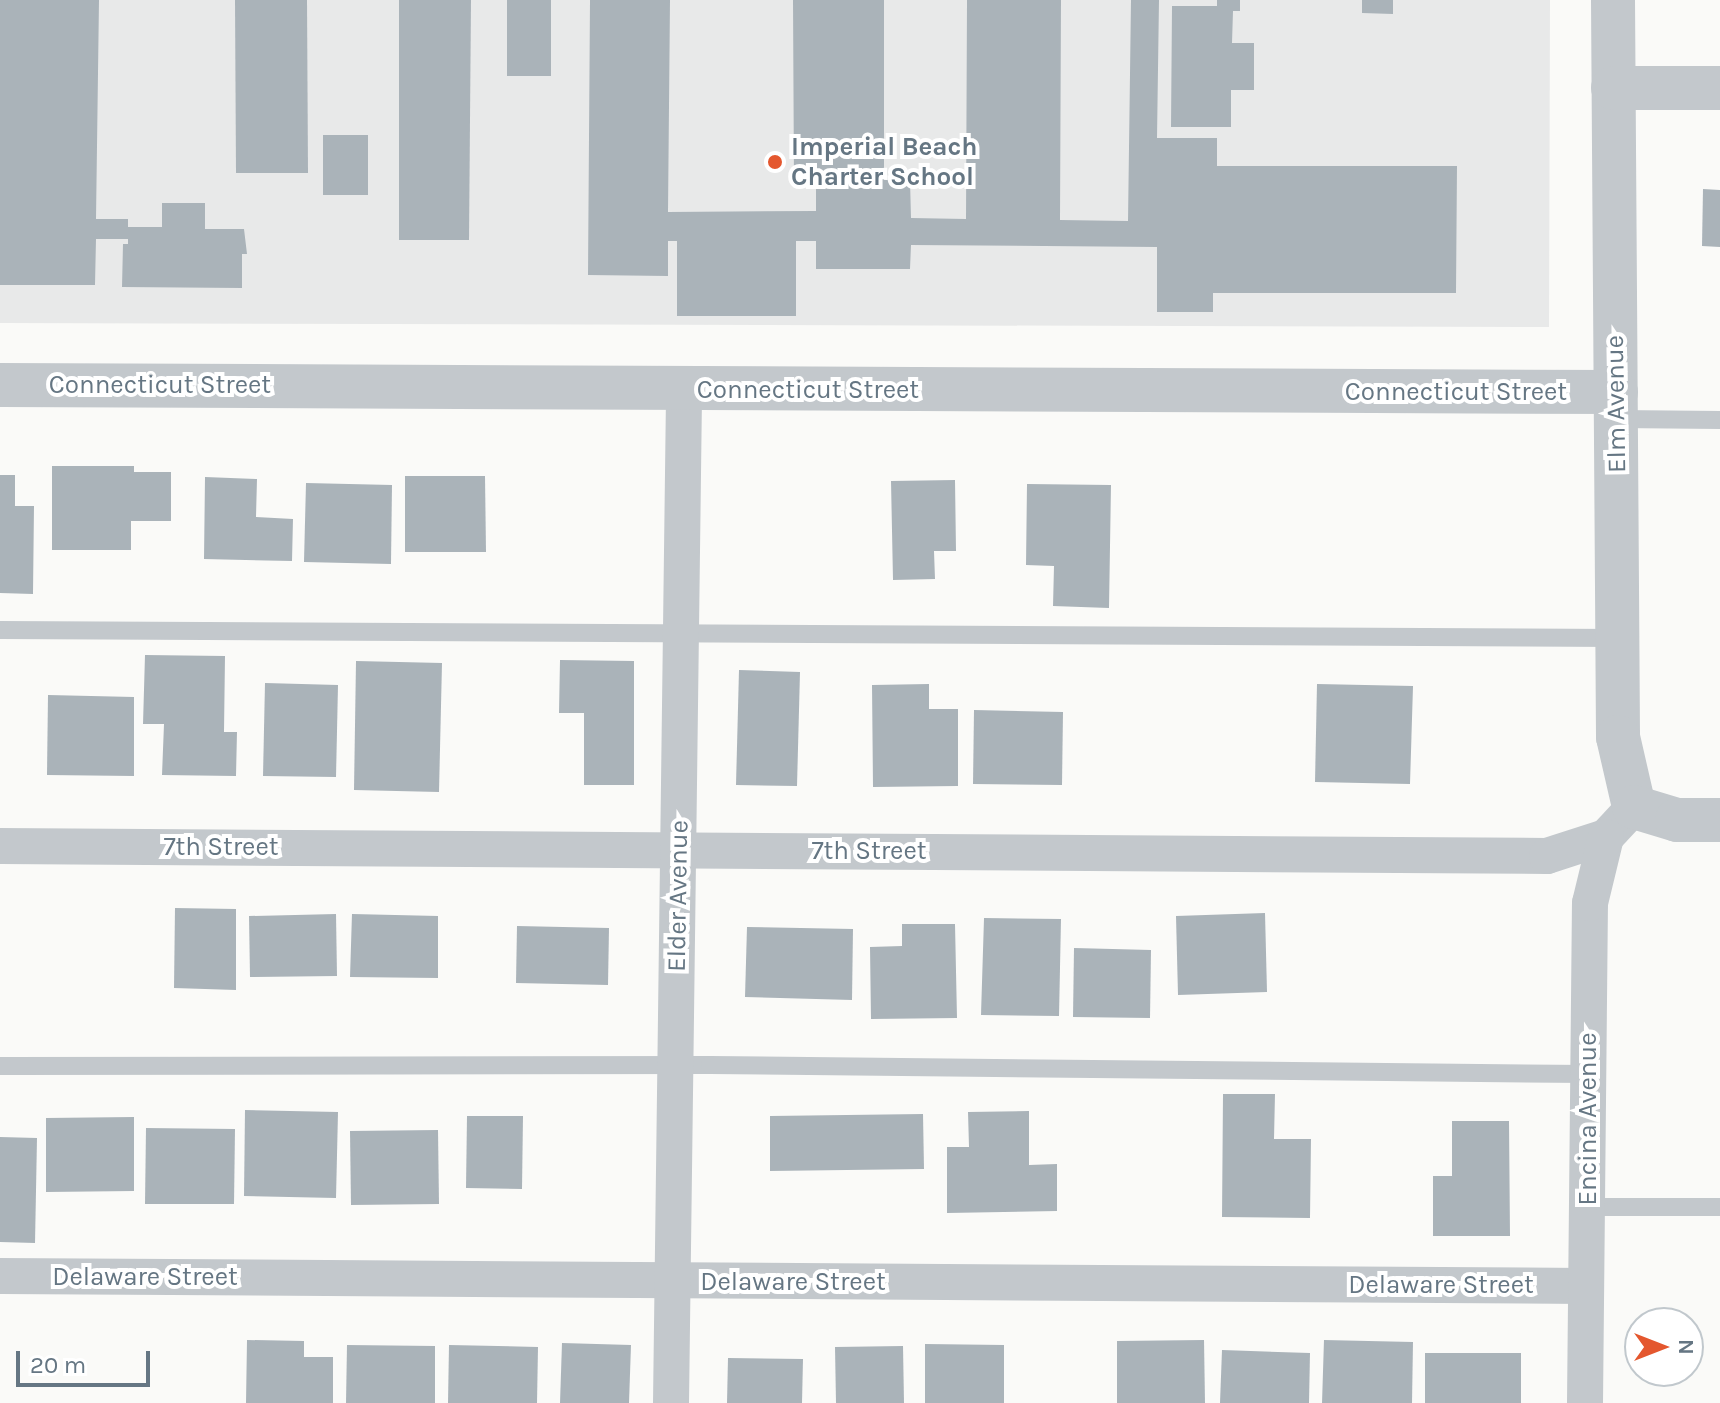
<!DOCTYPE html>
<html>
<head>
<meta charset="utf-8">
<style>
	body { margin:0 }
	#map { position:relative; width:1720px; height:1403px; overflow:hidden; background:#fafaf8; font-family:Karla,sans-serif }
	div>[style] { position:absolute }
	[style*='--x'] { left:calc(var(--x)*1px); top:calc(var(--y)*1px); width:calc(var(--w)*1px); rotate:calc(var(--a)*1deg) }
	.built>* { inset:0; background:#e8e9e9 }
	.building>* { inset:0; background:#aab3b9 }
	.service>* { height:18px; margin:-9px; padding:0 9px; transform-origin:9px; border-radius:9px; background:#c3c8cc }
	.minor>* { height:36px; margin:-18px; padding:0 18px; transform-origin:18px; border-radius:18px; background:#c3c8cc }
	.tertiary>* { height:44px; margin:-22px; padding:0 22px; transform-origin:22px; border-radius:22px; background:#c3c8cc }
	.dots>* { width:22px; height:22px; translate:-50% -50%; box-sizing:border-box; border:4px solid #fff; border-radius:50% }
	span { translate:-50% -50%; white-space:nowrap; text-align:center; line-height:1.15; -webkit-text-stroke:8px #fff; paint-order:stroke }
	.poi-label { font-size:26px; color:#657683; font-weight:700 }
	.left { translate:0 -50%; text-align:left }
	.street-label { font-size:26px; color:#657683 }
	.north { position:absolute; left:1624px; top:1307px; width:80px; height:80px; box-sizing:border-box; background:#fff; border:2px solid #c1c8cd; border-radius:50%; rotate:90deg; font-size:22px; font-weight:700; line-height:32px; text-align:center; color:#657683 }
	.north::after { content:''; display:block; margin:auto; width:28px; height:36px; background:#e4572e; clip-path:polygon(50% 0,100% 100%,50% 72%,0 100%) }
	.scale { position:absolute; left:16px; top:1351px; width:134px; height:36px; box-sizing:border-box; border:4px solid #657683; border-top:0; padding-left:10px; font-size:24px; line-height:28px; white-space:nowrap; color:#657683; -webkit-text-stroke:6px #fff; paint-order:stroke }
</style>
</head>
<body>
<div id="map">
	<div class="built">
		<div style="clip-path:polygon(0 0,1550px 0,1549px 327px,0 323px)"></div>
	</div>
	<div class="building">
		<div style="clip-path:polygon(0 0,99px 0,96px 219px,128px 219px,128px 227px,162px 227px,162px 203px,205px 203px,205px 229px,244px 229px,247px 254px,242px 254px,242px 288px,122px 287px,123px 244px,128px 244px,128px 239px,96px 239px,95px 285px,0 285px)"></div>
		<div style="clip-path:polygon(235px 0,307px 0,308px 173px,236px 173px)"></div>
		<div style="clip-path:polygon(399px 0,471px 0,469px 240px,399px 240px)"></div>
		<div style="clip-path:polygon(507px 0,551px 0,551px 76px,507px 76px)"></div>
		<div style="clip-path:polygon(590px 0,670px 0,668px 212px,816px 211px,816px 187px,794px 187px,793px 0,884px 0,884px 180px,910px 180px,911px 218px,966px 219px,967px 0,1061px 0,1060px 220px,1128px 221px,1131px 0,1159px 0,1157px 138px,1217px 138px,1217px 166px,1457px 166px,1456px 293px,1213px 293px,1213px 312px,1157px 312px,1157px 247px,911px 245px,910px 269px,816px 269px,816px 241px,796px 241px,796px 316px,677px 316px,677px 241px,668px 241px,668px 276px,588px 275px)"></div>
		<div style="clip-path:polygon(1217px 0,1240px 0,1240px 11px,1233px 11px,1232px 43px,1254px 43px,1254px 90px,1231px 90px,1231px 127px,1171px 127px,1172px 6px,1217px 6px)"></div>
		<div style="clip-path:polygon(1362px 0,1393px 0,1393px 14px,1362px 13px)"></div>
		<div style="clip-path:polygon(323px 135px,368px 135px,368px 195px,323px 195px)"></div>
		<div style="clip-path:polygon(1703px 189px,1720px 190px,1720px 247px,1702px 246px)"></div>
		<div style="clip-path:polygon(52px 466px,134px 466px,134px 472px,171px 472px,171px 521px,131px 521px,131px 550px,52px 550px)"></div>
		<div style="clip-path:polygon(0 475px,15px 475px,15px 506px,34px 506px,33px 594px,0 593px)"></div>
		<div style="clip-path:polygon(405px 476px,485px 476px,486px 552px,405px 552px)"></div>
		<div style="clip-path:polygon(205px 477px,257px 479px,256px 517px,293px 519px,292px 561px,204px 559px)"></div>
		<div style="clip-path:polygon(955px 480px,956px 551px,934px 551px,935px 579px,893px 580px,891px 481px)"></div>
		<div style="clip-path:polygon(306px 483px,392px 485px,391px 564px,304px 562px)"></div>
		<div style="clip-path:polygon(1027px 484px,1111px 485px,1109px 608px,1053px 606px,1054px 566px,1026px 565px)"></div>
		<div style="clip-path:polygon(145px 655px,225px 656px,224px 732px,237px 732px,236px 776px,162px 775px,164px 724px,143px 724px)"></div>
		<div style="clip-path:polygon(560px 660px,634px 661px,634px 785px,584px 785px,584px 713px,559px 713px)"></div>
		<div style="clip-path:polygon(356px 661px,442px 663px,439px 792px,354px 790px)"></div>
		<div style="clip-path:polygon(739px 670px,800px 672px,797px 786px,736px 785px)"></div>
		<div style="clip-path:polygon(265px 683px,338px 685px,336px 777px,263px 776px)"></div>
		<div style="clip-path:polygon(929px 684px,929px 709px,958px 709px,958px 786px,873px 787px,872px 685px)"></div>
		<div style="clip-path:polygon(1317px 684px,1413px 686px,1410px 784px,1315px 782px)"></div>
		<div style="clip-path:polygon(48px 695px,134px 697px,134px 776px,47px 775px)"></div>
		<div style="clip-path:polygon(974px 710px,1063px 712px,1062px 785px,973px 784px)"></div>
		<div style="clip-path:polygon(175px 908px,236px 909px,236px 990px,174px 988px)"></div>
		<div style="clip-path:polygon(1265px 913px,1267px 992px,1178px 995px,1176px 916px)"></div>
		<div style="clip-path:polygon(336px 914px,337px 976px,250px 977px,249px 916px)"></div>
		<div style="clip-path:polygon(352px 914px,438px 916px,438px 978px,350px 977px)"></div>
		<div style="clip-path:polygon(984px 918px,1061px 919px,1059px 1016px,981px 1015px)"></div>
		<div style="clip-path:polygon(902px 924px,955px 924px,957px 1018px,871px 1019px,870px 947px,902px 946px)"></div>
		<div style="clip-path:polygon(517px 926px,609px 928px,608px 985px,516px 983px)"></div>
		<div style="clip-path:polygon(747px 927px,853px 929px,852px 1000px,745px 997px)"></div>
		<div style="clip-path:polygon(1074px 948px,1151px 950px,1150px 1018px,1073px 1017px)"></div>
		<div style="clip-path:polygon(1223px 1094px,1275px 1094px,1274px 1139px,1311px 1139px,1310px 1218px,1222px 1217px)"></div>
		<div style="clip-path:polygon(245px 1110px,338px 1112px,336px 1198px,244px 1196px)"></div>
		<div style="clip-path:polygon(1029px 1111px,1029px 1165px,1057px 1164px,1057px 1211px,947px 1213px,947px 1147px,969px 1147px,968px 1112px)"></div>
		<div style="clip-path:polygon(923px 1114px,924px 1169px,770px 1171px,770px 1116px)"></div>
		<div style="clip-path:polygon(467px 1116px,523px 1116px,522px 1189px,466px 1188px)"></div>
		<div style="clip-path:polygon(134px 1117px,134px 1191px,46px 1192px,46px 1118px)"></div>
		<div style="clip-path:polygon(1452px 1121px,1509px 1121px,1510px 1236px,1433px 1236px,1433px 1176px,1452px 1176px)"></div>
		<div style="clip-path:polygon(146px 1128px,235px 1129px,234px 1204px,145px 1204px)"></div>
		<div style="clip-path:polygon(438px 1130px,439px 1204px,351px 1205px,350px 1131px)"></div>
		<div style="clip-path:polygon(0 1137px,37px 1138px,35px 1243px,0 1242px)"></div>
		<div style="clip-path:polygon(247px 1340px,304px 1341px,304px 1357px,333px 1357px,333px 1403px,246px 1403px)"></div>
		<div style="clip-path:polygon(1204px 1340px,1205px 1403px,1117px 1403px,1117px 1341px)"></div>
		<div style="clip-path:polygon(1324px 1340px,1413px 1342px,1412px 1403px,1322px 1403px)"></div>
		<div style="clip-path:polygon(562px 1343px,631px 1345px,629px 1403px,560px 1403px)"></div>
		<div style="clip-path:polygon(925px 1344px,1004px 1345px,1004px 1403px,925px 1403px)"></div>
		<div style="clip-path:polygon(347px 1345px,435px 1346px,435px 1403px,346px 1403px)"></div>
		<div style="clip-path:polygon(449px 1345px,538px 1347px,537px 1403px,448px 1403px)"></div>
		<div style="clip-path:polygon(903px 1346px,904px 1403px,836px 1403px,835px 1347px)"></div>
		<div style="clip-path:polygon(1222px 1350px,1310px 1353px,1309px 1403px,1220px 1403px)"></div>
		<div style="clip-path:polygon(1425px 1353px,1521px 1353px,1521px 1403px,1425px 1403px)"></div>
		<div style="clip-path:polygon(728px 1358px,803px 1359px,802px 1403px,727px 1403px)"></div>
	</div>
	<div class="service">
		<div style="--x:1617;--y:419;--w:103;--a:0.6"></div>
		<div style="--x:0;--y:630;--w:1617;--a:0.28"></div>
		<div style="--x:0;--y:1066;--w:710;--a:-0.08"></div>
		<div style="--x:710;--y:1065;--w:878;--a:0.59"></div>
		<div style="--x:1587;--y:1207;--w:133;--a:0"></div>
	</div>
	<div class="minor">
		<div style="--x:0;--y:846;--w:1547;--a:0.37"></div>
		<div style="--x:1547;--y:856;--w:62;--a:-17.9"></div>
		<div style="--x:1606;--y:837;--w:41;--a:-47"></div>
		<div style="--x:0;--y:1276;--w:1586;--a:0.36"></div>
		<div style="--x:671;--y:1403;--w:1013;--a:-89.26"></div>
		<div style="--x:1585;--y:1403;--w:500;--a:-89.43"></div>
		<div style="--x:1590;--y:903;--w:68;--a:-76.4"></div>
	</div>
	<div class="tertiary">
		<div style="--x:1613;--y:0;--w:737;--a:89.61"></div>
		<div style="--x:1618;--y:737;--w:72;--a:77.1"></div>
		<div style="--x:1634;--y:807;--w:45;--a:16.8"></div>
		<div style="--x:1677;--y:820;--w:43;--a:0"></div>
		<div style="--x:1613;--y:88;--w:107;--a:0"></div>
		<div style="--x:0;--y:385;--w:1616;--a:0.25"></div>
	</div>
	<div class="dots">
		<div style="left:775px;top:162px;background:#e4572e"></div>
	</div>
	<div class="poi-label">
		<span class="left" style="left:791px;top:162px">Imperial Beach<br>Charter School</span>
	</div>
	<div class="street-label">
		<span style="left:160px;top:385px">Connecticut Street</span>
		<span style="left:808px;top:390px">Connecticut Street</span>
		<span style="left:1456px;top:392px">Connecticut Street</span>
		<span style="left:1616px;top:404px;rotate:-91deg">Elm Avenue</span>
		<span style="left:221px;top:847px">7th Street</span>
		<span style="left:869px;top:851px">7th Street</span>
		<span style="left:678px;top:896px;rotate:-89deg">Elder Avenue</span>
		<span style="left:1588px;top:1119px;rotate:-90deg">Encina Avenue</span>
		<span style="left:145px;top:1277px">Delaware Street</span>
		<span style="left:793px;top:1282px">Delaware Street</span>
		<span style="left:1441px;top:1285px">Delaware Street</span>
	</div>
	<div class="north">N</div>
	<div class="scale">20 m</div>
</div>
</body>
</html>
